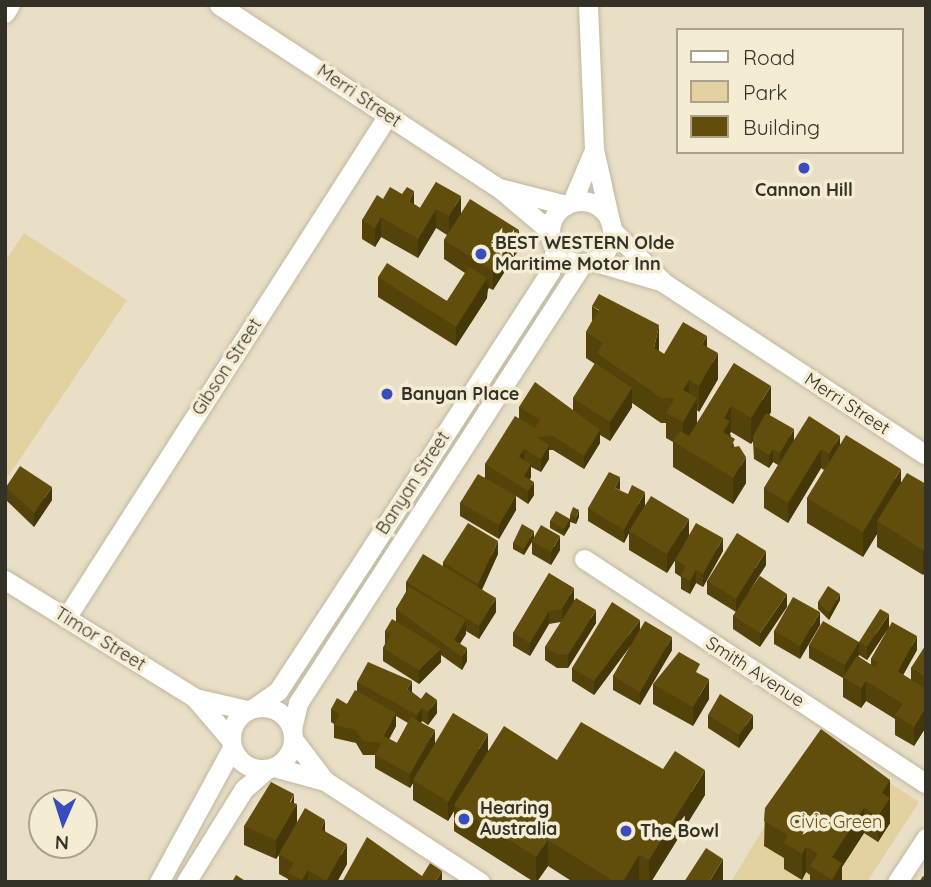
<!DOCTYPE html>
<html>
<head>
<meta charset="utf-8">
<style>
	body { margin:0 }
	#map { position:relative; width:931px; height:887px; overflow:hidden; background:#e8dfc6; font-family:Quicksand,sans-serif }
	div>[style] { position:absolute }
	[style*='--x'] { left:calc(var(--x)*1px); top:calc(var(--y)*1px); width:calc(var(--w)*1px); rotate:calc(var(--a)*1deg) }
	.green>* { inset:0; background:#e3d1a0 }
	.roads { filter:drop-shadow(0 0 2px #c0b79f) drop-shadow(0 0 2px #c0b79f) }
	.minor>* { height:19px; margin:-9.5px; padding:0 9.5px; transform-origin:9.5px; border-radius:9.5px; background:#fff }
	.minor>.ring { margin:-9.5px; padding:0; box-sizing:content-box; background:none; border:19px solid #fff; border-radius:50% }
	.wall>* { inset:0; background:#53430a }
	.shaded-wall>* { inset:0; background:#443708 }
	.building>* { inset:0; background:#614e0c }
	.dots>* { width:19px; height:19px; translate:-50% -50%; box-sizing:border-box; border:4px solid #f5edd3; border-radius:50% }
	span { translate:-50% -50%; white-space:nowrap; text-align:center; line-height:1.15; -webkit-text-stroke:7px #f5edd3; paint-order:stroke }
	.street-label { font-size:18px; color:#343127 }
	.poi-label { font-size:18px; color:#343127; font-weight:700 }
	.left { translate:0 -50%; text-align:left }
	.park-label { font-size:18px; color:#665317 }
	.frame { position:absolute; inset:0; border:7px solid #343127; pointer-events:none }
	.legend { position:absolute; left:676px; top:28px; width:228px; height:126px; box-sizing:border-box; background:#f5edd3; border:2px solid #a8a28e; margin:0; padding:9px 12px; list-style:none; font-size:21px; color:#343127 }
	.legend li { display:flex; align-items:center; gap:14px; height:35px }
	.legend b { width:35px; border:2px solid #a8a28e }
	.north { position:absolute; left:28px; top:789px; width:70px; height:70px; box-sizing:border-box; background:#f5edd3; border:2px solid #a8a28e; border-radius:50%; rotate:183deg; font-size:19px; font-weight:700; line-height:28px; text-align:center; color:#343127 }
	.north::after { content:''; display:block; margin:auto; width:24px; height:32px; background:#394cbe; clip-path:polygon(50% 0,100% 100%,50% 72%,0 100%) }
</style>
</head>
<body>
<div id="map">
	<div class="green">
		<div style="clip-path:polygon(24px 233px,127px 300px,5px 481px,5px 261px)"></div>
		<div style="clip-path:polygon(819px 736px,919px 802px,867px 882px,731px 882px)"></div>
	</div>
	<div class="roads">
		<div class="minor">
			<div style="--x:219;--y:5;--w:334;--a:33.2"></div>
			<div style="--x:499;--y:188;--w:67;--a:40.1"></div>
			<div style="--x:588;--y:5;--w:144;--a:87.6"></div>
			<div style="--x:594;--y:149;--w:74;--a:77.5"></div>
			<div style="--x:5;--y:13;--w:9;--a:-58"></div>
			<div style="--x:503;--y:189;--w:65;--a:14.3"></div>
			<div class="ring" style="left:550px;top:201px;width:43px;height:43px"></div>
			<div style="--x:572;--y:202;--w:56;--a:-67.1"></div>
			<div style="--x:612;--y:230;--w:74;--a:45.5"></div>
			<div style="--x:664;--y:283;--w:313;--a:33.3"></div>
			<div style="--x:592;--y:261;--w:71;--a:16.4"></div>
			<div style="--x:584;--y:559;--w:409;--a:33.3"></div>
			<div style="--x:5;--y:580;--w:224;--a:31.8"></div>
			<div style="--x:195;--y:698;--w:53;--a:13"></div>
			<div style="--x:66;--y:618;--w:597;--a:-57.37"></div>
			<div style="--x:195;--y:698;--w:55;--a:49.4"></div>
			<div class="ring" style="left:231px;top:707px;width:43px;height:43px"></div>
			<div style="--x:255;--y:707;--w:28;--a:-35"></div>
			<div style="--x:278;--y:691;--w:159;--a:-56.8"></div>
			<div style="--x:365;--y:558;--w:341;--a:-57.1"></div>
			<div style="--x:550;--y:272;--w:25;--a:-78"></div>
			<div style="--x:292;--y:729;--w:27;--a:-77"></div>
			<div style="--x:298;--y:703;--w:524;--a:-57.07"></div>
			<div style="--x:293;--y:739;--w:53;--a:52.7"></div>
			<div style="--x:274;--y:767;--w:53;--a:15.4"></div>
			<div style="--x:325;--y:781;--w:185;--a:33.1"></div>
			<div style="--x:159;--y:882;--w:153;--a:-61.4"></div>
			<div style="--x:186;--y:882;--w:110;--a:-58.1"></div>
			<div style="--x:244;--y:789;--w:30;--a:-41"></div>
			<div style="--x:897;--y:882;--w:53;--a:-56.6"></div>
		</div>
	</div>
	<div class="wall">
		<div style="clip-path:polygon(436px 182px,461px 214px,519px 249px,493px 290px,489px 288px,487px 291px,487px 298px,456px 346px,378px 297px,378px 277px,447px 301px,465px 273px,444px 259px,444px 240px,447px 235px,436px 228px,418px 258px,381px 237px,375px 247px,362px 239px,362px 220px,383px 199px,414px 204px,420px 208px)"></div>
		<div style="clip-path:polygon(592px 306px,664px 354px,707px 347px,718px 379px,699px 412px,697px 410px,697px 423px,734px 363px,771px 412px,769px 415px,794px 441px,840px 444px,901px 482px,926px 484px,923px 575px,877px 547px,877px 534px,863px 557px,807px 523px,807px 498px,824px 470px,821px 468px,788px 523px,764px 508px,764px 488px,778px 465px,773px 462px,769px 468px,754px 459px,753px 441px,751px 444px,731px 432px,730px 433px,746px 483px,733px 504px,673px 467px,673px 442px,666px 438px,666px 423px,661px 423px,632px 403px,632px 407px,610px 441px,600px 435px,600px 443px,584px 469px,553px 450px,549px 450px,549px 459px,541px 472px,531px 467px,531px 477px,530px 479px,534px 495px,528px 504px,516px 496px,516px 510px,499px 539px,460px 516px,460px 503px,485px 477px,485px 464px,519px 418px,519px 407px,573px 410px,573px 398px,595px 364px,586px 358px,586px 332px,592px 321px)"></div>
		<div style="clip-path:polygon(6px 487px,52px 500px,34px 527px,6px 500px)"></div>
		<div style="clip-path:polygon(645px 505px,689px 536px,723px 551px,703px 587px,696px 583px,690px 594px,681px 589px,681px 577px,675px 573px,675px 560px,679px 554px,667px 573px,629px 550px,629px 533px,624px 543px,588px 521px,588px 508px)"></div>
		<div style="clip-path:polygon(570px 515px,579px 517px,576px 524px,570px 522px,570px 526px,564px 536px,550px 528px,550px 521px,570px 519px)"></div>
		<div style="clip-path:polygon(534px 537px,560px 550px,551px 565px,532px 554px,532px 542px,524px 555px,513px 549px,513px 543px)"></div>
		<div style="clip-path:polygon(498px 554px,482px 590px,496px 612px,479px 639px,466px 631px,466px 634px,460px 643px,467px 661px,462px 670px,441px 655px,441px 662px,419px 684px,383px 661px,383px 648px,385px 644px,385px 631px,396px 621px,396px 609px,406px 592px,406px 582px,443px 567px,443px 562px)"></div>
		<div style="clip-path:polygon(766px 565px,748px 593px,760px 576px,760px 647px,733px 629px,733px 616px,736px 612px,707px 594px,707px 581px)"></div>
		<div style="clip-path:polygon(549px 573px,596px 623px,568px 668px,557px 668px,545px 660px,545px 647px,561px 622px,549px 624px,530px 656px,513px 646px,513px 633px)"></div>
		<div style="clip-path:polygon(840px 600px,829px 620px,818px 609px,818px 602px)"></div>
		<div style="clip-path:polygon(820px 625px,800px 659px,774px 644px,774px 631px)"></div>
		<div style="clip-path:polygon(evenodd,889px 627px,917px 650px,903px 675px,911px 680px,911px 668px,926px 646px,926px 727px,914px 746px,895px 735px,895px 719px,866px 701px,861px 708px,843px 697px,843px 678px,809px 658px,809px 645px,859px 642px,889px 627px,888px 629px,871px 659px,871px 665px,858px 656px,859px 655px,867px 660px,888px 629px)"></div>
		<div style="clip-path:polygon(640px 629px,672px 650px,640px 705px,613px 690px,613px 676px,631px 645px,594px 695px,572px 681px,572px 668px)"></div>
		<div style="clip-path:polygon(evenodd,357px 682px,412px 692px,421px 699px,437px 713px,428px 725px,422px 721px,421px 722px,435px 743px,557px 760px,705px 795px,651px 882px,642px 882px,639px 880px,638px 882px,573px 882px,548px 866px,537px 882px,534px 882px,454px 831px,454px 811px,448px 821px,413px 800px,413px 783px,410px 788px,375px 768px,375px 755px,363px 755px,356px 743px,334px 738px,334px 724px,331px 722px,331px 709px,347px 704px,357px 691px,357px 682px,396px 716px,408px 723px,397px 743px,389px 739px,396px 726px,396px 716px)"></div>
		<div style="clip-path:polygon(653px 684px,709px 699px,693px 726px,653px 704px)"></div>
		<div style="clip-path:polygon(708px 715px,753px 728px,739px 748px,708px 728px)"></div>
		<div style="clip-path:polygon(890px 780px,890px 823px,878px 842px,864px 833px,842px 867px,842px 882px,810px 882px,810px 875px,806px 872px,802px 880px,784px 869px,784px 858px,764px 846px,765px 808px)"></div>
		<div style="clip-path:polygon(294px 803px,297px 822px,325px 831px,347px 864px,337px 882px,288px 882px,288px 879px,279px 874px,279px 855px,276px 859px,244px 845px,244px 826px)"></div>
	</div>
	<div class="shaded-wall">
		<div style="clip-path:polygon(414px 191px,414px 211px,409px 201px)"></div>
		<div style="clip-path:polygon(461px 196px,461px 216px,449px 236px,449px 216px)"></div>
		<div style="clip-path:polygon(436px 209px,436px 228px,418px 258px,418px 239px)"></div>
		<div style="clip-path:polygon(381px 217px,381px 237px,375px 247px,375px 228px)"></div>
		<div style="clip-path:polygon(519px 230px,519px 249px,493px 290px,493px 271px)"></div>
		<div style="clip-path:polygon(487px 278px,487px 284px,489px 281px,487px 298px,456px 346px,456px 327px)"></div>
		<div style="clip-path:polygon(659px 325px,659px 350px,654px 373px,654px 348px)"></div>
		<div style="clip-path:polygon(707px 336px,707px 362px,702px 344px)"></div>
		<div style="clip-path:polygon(718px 353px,718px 379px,699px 412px,699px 386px)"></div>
		<div style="clip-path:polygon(689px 380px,689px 406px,683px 390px)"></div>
		<div style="clip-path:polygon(771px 386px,771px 412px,753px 440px,753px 436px,753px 441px,751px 444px,751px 418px)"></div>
		<div style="clip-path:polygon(632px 388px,632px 407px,610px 441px,610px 422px)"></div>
		<div style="clip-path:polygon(697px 398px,697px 423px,683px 447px,683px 422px)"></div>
		<div style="clip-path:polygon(731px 406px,731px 432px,730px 433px,730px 447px,723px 432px,724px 418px)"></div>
		<div style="clip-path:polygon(794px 429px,794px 442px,780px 466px,780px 453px)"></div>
		<div style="clip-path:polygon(600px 430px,600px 443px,584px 469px,584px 456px)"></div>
		<div style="clip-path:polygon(840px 436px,840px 455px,829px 473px,829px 454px)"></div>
		<div style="clip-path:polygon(549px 445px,549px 459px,541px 472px,541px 459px)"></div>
		<div style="clip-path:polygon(524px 449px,524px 463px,519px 457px)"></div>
		<div style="clip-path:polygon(773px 449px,773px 462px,769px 468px,769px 455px)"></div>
		<div style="clip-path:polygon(821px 449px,821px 468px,788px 523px,788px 503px)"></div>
		<div style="clip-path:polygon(746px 457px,746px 483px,733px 504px,733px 478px)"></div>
		<div style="clip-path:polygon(531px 464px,531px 477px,524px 489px,524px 476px)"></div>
		<div style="clip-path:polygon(901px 469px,901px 494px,877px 521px,877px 534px,863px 557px,863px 532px)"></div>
		<div style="clip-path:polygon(620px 477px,620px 490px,615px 488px)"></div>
		<div style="clip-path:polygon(534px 482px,534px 495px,528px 504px,528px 491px)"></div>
		<div style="clip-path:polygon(52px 487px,52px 500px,34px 527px,34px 513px)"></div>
		<div style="clip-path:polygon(645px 492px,645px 505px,629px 531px,629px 533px,624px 543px,624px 530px)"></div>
		<div style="clip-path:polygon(516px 496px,516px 510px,499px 539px,499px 525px)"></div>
		<div style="clip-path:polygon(579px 510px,579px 517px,576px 524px,576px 518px)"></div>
		<div style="clip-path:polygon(570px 519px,570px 526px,564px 536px,564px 529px)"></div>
		<div style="clip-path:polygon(689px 519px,689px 538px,667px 573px,667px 554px)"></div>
		<div style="clip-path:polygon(534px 531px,534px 537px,524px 555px,524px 549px)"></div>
		<div style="clip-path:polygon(560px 536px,560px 550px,551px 565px,551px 552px)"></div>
		<div style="clip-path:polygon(723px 538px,723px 551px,703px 587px,703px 574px)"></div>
		<div style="clip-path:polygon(498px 541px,498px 554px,478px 597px,478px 584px)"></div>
		<div style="clip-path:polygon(926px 546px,926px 571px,923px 575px,923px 550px)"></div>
		<div style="clip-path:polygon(766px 551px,766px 565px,736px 612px,736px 599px)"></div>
		<div style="clip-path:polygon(696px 570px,696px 583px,690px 594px,690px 581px)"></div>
		<div style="clip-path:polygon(574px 588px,574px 601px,562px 622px,562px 609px)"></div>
		<div style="clip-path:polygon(787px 594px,787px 607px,760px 647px,760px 633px)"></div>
		<div style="clip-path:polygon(840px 594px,840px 600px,829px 620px,829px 613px)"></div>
		<div style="clip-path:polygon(496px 598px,496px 612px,479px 639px,479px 626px)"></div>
		<div style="clip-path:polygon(596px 610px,596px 623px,568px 668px,568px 655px)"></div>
		<div style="clip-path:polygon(549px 611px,549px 624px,530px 656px,530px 643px)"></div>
		<div style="clip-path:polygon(820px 612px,820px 625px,800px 659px,800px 646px)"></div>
		<div style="clip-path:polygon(889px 614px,889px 627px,867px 660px,867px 647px)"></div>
		<div style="clip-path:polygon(466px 620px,466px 634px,455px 652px,454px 640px)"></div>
		<div style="clip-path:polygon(640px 620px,640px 633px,594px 695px,594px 681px)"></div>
		<div style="clip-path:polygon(917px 636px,917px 650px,897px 686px,897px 673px)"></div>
		<div style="clip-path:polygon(672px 637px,672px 650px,640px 705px,640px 692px)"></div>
		<div style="clip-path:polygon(859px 642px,859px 655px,845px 679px,845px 665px)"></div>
		<div style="clip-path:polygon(467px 648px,467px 661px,462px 670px,462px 657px)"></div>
		<div style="clip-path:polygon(441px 649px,441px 662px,419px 684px,419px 670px)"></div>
		<div style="clip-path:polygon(709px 679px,709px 699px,693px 726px,693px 707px)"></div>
		<div style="clip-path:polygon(412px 681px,412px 694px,407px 689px)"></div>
		<div style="clip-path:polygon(866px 681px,866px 701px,861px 708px,861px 688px)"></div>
		<div style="clip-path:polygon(437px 700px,437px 713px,428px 725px,428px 712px)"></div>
		<div style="clip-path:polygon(926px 707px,926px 727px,914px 746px,914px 727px)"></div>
		<div style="clip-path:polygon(422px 708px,422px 721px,417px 728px,417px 715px)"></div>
		<div style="clip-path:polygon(396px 713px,396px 726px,384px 749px,384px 736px)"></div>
		<div style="clip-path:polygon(753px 715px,753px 728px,739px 748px,739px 735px)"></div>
		<div style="clip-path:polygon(435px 730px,435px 744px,413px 780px,413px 783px,410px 788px,410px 774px)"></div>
		<div style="clip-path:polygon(488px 734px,488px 754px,454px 805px,454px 811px,448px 821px,448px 802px)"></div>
		<div style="clip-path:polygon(705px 770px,705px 795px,651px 882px,649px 882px,649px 860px)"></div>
		<div style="clip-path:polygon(890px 780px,890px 823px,878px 842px,878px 816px,882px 793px)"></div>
		<div style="clip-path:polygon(294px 794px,294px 809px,297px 804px,297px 823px,276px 859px,276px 840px)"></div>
		<div style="clip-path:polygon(864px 808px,864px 833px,842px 867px,842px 882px,832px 882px,832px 857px)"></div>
		<div style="clip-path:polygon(325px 820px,325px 840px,321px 829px)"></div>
		<div style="clip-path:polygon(548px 840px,548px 866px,536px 882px,536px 857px)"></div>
		<div style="clip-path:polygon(347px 844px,347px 864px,337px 882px,326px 882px)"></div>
		<div style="clip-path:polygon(806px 847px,806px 872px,802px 880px,802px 854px)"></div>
		<div style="clip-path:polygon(639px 855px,639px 880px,638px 882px,623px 882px)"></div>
		<div style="clip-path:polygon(723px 859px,723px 882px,709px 882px)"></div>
		<div style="clip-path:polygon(308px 870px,308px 882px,302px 882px,302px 880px)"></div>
		<div style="clip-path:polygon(442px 871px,442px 882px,435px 882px)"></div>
	</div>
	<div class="building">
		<div style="clip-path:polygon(436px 182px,461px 196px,449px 216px,436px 209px,418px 239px,381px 217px,375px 228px,362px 220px,377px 195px,383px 199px,390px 187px,402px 194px,407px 187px,414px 191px,409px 201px,420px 208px)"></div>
		<div style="clip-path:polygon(470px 199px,519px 230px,493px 271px,444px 240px)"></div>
		<div style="clip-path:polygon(387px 263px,447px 301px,469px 267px,487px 278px,456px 327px,378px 277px)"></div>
		<div style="clip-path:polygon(599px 294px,659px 325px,654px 348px,664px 354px,683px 322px,707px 336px,702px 344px,718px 353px,699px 386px,689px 380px,683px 390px,697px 398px,683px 422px,666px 413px,675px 398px,661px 398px,597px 353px,603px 343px,586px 332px,599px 310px,592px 306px)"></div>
		<div style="clip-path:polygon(595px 363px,632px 388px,610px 422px,573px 398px)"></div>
		<div style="clip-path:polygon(734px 363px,771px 386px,751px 418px,731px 406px,724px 418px,730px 421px,723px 432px,735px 439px,730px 448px,739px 446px,746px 457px,733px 478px,673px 441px,680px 431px,689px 436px)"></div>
		<div style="clip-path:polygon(535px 382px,600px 430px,584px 456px,553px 436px,536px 437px,549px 445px,541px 459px,524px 449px,519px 457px,531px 464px,524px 476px,534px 482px,528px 491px,485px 464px,515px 416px,535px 428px,540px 420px,519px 407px)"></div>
		<div style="clip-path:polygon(766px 413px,794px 429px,780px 453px,773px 449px,769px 455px,754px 446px,753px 436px)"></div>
		<div style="clip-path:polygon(809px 416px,840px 436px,829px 454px,821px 449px,788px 503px,764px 488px)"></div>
		<div style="clip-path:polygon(846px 435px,901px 469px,863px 532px,807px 498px)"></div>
		<div style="clip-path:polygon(20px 466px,52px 487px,34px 513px,6px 487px)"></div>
		<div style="clip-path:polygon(609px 472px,620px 477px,615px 488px,628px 494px,632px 485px,645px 492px,624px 530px,588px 508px)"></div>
		<div style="clip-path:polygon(907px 473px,926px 484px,926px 546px,923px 550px,877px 521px)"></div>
		<div style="clip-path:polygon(478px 474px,516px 496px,499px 525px,460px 503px)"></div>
		<div style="clip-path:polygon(651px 496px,689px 519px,667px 554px,629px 531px)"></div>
		<div style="clip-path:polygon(573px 507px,579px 510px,576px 518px,570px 515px)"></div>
		<div style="clip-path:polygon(556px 511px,570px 519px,564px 529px,550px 521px)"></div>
		<div style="clip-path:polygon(468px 523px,498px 541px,478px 584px,443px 562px)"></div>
		<div style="clip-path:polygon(696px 523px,723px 538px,703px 574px,696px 570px,690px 581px,681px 576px,686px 566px,675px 560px)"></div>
		<div style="clip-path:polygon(522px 524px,534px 531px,524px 549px,513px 543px)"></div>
		<div style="clip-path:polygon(541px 525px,560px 536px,551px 552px,532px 541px)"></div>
		<div style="clip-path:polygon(737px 533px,766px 551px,736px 599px,707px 581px)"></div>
		<div style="clip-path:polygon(423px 554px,496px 598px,479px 626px,406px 582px)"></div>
		<div style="clip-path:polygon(549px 573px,574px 588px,562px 609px,549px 611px,530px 643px,513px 633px)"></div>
		<div style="clip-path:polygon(760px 576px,787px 594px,760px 633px,733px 616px)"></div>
		<div style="clip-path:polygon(828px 586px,840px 594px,829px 613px,818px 602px)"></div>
		<div style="clip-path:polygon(409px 587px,466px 620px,454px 640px,467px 648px,462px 657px,396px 609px)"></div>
		<div style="clip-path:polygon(793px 597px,820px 612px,800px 646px,774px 631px)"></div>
		<div style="clip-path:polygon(576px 598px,596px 610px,568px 655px,557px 654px,545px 647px)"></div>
		<div style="clip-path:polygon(612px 602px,640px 620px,594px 681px,572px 668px)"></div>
		<div style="clip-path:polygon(880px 609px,889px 614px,867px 647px,859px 642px,845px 665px,809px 645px,823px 621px,859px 642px)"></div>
		<div style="clip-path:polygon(392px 619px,441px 649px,419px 670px,383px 648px,391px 634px,385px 631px)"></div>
		<div style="clip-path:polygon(645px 621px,672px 637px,640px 692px,613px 676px)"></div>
		<div style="clip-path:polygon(892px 622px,917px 636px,898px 671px,880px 660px,878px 662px,871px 659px)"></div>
		<div style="clip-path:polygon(925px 646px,926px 646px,926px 677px,911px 668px)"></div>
		<div style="clip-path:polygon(679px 652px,700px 664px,696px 672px,709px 679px,693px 707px,653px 684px)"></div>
		<div style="clip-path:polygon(857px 656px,875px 667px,880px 660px,926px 689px,926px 707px,914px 727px,895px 715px,903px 704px,866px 681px,861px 688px,843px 677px)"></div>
		<div style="clip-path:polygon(368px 662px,412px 681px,407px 689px,421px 699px,426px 692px,437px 700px,428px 712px,422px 708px,417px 715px,357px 682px)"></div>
		<div style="clip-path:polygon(355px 690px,396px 713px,384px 736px,397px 743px,411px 717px,435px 730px,410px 774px,375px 755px,382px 743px,363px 741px,356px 730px,334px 725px,340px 714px,331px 709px,337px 698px,347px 704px)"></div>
		<div style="clip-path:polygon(720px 694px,753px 715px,739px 735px,708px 715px)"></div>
		<div style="clip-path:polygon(453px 713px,488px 734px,448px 802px,413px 780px)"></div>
		<div style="clip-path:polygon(581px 722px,663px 769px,675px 751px,705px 770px,649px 860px,639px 855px,623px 882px,615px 882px,548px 840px,536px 857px,454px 805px,504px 726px,557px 760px)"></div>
		<div style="clip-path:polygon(821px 729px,890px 780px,882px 793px,890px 798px,878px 816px,864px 808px,832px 857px,842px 863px,832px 880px,810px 866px,818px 853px,806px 847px,802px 854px,784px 843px,788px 835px,764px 821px,765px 808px)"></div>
		<div style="clip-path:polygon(271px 782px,294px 794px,290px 802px,297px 804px,276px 840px,244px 826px)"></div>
		<div style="clip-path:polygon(305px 808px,325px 820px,321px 829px,347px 844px,326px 881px,308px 870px,302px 880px,288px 873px,294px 863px,279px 854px)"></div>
		<div style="clip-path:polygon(367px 837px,422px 876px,430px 863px,442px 871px,435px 882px,342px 882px)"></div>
		<div style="clip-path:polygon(706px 848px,723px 859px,709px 882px,684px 882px)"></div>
		<div style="clip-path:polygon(236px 875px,247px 882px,232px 882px)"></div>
		<div style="clip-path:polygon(923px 876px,926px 878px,926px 882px,919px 882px)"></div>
	</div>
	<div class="dots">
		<div style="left:804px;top:168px;background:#394cbe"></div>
		<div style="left:481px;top:254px;background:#394cbe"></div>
		<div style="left:387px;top:394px;background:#394cbe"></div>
		<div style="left:464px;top:819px;background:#394cbe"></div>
		<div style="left:626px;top:831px;background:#394cbe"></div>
	</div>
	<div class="street-label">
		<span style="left:359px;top:96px;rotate:34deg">Merri Street</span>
		<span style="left:227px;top:367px;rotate:-57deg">Gibson Street</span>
		<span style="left:847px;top:404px;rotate:33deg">Merri Street</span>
		<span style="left:413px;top:483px;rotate:-57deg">Banyan Street</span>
		<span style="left:100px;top:639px;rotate:32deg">Timor Street</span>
		<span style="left:755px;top:672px;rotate:33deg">Smith Avenue</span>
	</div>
	<div class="poi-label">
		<span style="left:804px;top:190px">Cannon Hill</span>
		<span class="left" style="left:495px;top:254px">BEST WESTERN Olde<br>Maritime Motor Inn</span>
		<span class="left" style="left:401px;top:394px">Banyan Place</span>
		<span class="left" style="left:480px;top:819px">Hearing<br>Australia</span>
		<span class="left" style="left:640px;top:831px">The Bowl</span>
	</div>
	<div class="park-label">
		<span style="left:836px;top:822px">Civic Green</span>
	</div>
	<div class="frame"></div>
	<ul class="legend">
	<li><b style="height:9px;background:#fff"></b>Road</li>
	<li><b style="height:19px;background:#e3d1a0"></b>Park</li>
	<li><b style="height:19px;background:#614e0c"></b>Building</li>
	</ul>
	<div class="north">N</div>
</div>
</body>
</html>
